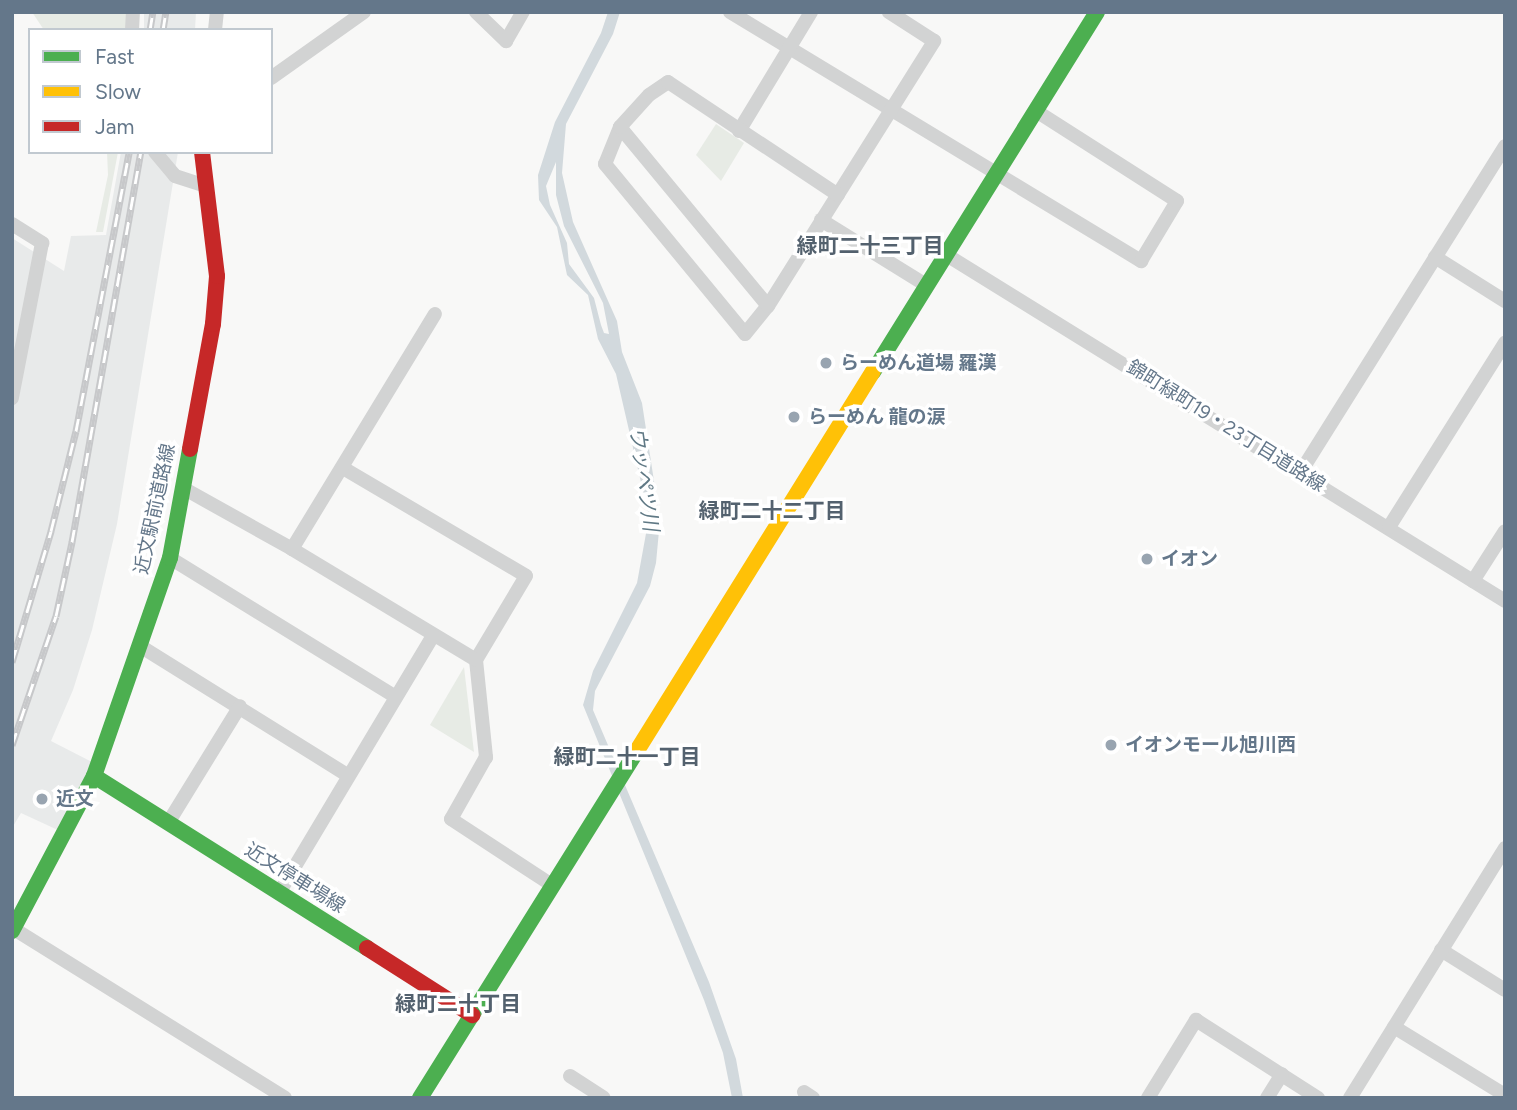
<!DOCTYPE html>
<html>
<head>
<meta charset="utf-8">
<style>
	body { margin:0 }
	#map { position:relative; width:1517px; height:1110px; overflow:hidden; background:#f8f8f7; font-family:Figtree,"Noto Sans JP",sans-serif }
	div>[style] { position:absolute }
	[style*='--x'] { left:calc(var(--x)*1px); top:calc(var(--y)*1px); width:calc(var(--w)*1px); rotate:calc(var(--a)*1deg) }
	.built>* { inset:0; background:#e8eaea }
	.green>* { inset:0; background:#e7ebe5 }
	.water>* { inset:0; background:#d2d9dd }
	.street>* { height:14px; margin:-7px; padding:0 7px; transform-origin:7px; border-radius:7px; background:#d2d3d3 }
	.fast>* { height:16px; margin:-8px; padding:0 8px; transform-origin:8px; border-radius:8px; background:#4caf50 }
	.slow>* { height:16px; margin:-8px; padding:0 8px; transform-origin:8px; border-radius:8px; background:#ffc107 }
	.jam>* { height:16px; margin:-8px; padding:0 8px; transform-origin:8px; border-radius:8px; background:#c62828 }
	.rail>* { height:7px; margin-top:-3.5px; transform-origin:0; background:repeating-linear-gradient(90deg,#fff 0 13px,#c7c8ca 0 26px); box-sizing:border-box; border-block:2px solid #c7c8ca }
	.dots>* { width:19px; height:19px; translate:-50% -50%; box-sizing:border-box; border:4px solid #fff; border-radius:50% }
	span { translate:-50% -50%; white-space:nowrap; text-align:center; line-height:1.15; -webkit-text-stroke:7px #fff; paint-order:stroke }
	.poi-label { font-size:19px; color:#64778a; font-weight:700 }
	.left { translate:0 -50%; text-align:left }
	.street-label { font-size:19px; color:#64778a }
	.neighbourhood-label { font-size:21px; color:#53616e; font-weight:700 }
	.water-label { font-size:21px; color:#607985; font-style:italic }
	.frame { position:absolute; inset:0; border:14px solid #64778a; pointer-events:none }
	.legend { position:absolute; left:28px; top:28px; width:245px; height:126px; box-sizing:border-box; background:#fff; border:2px solid #c1c9d0; margin:0; padding:9px 12px; list-style:none; font-size:21px; color:#64778a }
	.legend li { display:flex; align-items:center; gap:14px; height:35px }
	.legend b { width:35px; border:2px solid #c1c9d0 }
</style>
</head>
<body>
<div id="map">
	<div class="built">
		<div style="clip-path:polygon(144px 12px,196px 12px,195px 30px,144px 30px)"></div>
		<div style="clip-path:polygon(121px 152px,178px 152px,117px 524px,92px 630px,73px 690px,51px 741px,92px 762px,60px 831px,21px 813px,12px 828px,12px 238px,64px 271px,71px 236px,106px 235px)"></div>
	</div>
	<div class="green">
		<div style="clip-path:polygon(32px 12px,139px 12px,138px 30px,44px 30px)"></div>
		<div style="clip-path:polygon(716px 124px,744px 143px,721px 181px,696px 155px)"></div>
		<div style="clip-path:polygon(107px 152px,118px 152px,103px 232px,96px 232px,108px 175px)"></div>
		<div style="clip-path:polygon(464px 667px,474px 752px,430px 725px)"></div>
	</div>
	<div class="water">
		<div style="clip-path:polygon(evenodd,608px 12px,620px 12px,613px 34px,566px 124px,562px 173px,573px 222px,617px 321px,622px 352px,642px 403px,660px 520px,656px 563px,650px 586px,595px 691px,593px 710px,709px 982px,736px 1059px,743px 1098px,732px 1098px,723px 1053px,704px 1000px,583px 705px,593px 671px,637px 583px,649px 517px,616px 374px,598px 339px,588px 295px,567px 275px,557px 227px,539px 200px,538px 175px,555px 122px,601px 33px,608px 12px,556px 162px,556px 195px,564px 226px,603px 303px,609px 334px,604px 333px,601px 325px,594px 298px,569px 264px,567px 243px,550px 205px,546px 186px,556px 162px)"></div>
	</div>
	<div class="street">
		<div style="--x:476;--y:12;--w:42;--a:44"></div>
		<div style="--x:506;--y:41;--w:34;--a:-60"></div>
		<div style="--x:730;--y:12;--w:481;--a:31.2"></div>
		<div style="--x:1141;--y:261;--w:70;--a:-59"></div>
		<div style="--x:1177;--y:201;--w:167;--a:-147.4"></div>
		<div style="--x:132;--y:30;--w:18;--a:-87"></div>
		<div style="--x:215;--y:30;--w:18;--a:-84"></div>
		<div style="--x:271;--y:78;--w:114;--a:-35.4"></div>
		<div style="--x:620;--y:127;--w:40;--a:112"></div>
		<div style="--x:605;--y:164;--w:220;--a:50.5"></div>
		<div style="--x:745;--y:334;--w:36;--a:-51"></div>
		<div style="--x:768;--y:306;--w:313;--a:-57.9"></div>
		<div style="--x:934;--y:41;--w:54;--a:-147.2"></div>
		<div style="--x:739;--y:131;--w:139;--a:-58.8"></div>
		<div style="--x:155;--y:152;--w:31;--a:50"></div>
		<div style="--x:175;--y:176;--w:32;--a:18"></div>
		<div style="--x:821;--y:220;--w:123;--a:31.8"></div>
		<div style="--x:12;--y:224;--w:36;--a:32"></div>
		<div style="--x:42;--y:243;--w:158;--a:101"></div>
		<div style="--x:945;--y:254;--w:659;--a:31.78"></div>
		<div style="--x:1435;--y:257;--w:83;--a:32.2"></div>
		<div style="--x:768;--y:306;--w:232;--a:-129.6"></div>
		<div style="--x:620;--y:127;--w:43;--a:-47.8"></div>
		<div style="--x:649;--y:95;--w:23;--a:-34"></div>
		<div style="--x:668;--y:82;--w:204;--a:33.6"></div>
		<div style="--x:343;--y:468;--w:212;--a:30.5"></div>
		<div style="--x:526;--y:576;--w:98;--a:120.8"></div>
		<div style="--x:476;--y:660;--w:98;--a:84.1"></div>
		<div style="--x:486;--y:757;--w:71;--a:119.4"></div>
		<div style="--x:451;--y:819;--w:121;--a:33.2"></div>
		<div style="--x:1300;--y:473;--w:386;--a:-57.9"></div>
		<div style="--x:183;--y:488;--w:125;--a:29.2"></div>
		<div style="--x:292;--y:549;--w:215;--a:31.1"></div>
		<div style="--x:1389;--y:527;--w:218;--a:-57.8"></div>
		<div style="--x:292;--y:549;--w:275;--a:-58.7"></div>
		<div style="--x:170;--y:558;--w:265;--a:31.6"></div>
		<div style="--x:1473;--y:581;--w:59;--a:-57.4"></div>
		<div style="--x:140;--y:646;--w:244;--a:31.9"></div>
		<div style="--x:168;--y:823;--w:137;--a:-58.4"></div>
		<div style="--x:279;--y:893;--w:300;--a:-59.1"></div>
		<div style="--x:14;--y:929;--w:319;--a:31.9"></div>
		<div style="--x:1441;--y:950;--w:75;--a:32"></div>
		<div style="--x:1394;--y:1027;--w:130;--a:31.5"></div>
		<div style="--x:570;--y:1076;--w:40;--a:32.9"></div>
		<div style="--x:804;--y:1092;--w:11;--a:34"></div>
		<div style="--x:1148;--y:1098;--w:92;--a:-58.4"></div>
		<div style="--x:1196;--y:1020;--w:145;--a:32.6"></div>
		<div style="--x:1267;--y:1098;--w:28;--a:-58"></div>
		<div style="--x:1350;--y:1098;--w:294;--a:-58.2"></div>
	</div>
	<div class="fast">
		<div style="--x:873;--y:372;--w:424;--a:-58.1"></div>
		<div style="--x:94;--y:776;--w:323;--a:32.2"></div>
		<div style="--x:12;--y:931;--w:175;--a:-62.1"></div>
		<div style="--x:94;--y:776;--w:231;--a:-70.8"></div>
		<div style="--x:170;--y:558;--w:111;--a:-79.6"></div>
		<div style="--x:420;--y:1098;--w:411;--a:-58"></div>
	</div>
	<div class="slow">
		<div style="--x:638;--y:749;--w:444;--a:-58.1"></div>
	</div>
	<div class="jam">
		<div style="--x:190;--y:449;--w:127;--a:-79.6"></div>
		<div style="--x:213;--y:324;--w:48;--a:-85.2"></div>
		<div style="--x:217;--y:276;--w:125;--a:-96.9"></div>
		<div style="--x:367;--y:948;--w:125;--a:32.5"></div>
	</div>
	<div class="rail">
		<div style="--x:150;--y:30;--w:18;--a:-81"></div>
		<div style="--x:163;--y:30;--w:18;--a:-81"></div>
		<div style="--x:12;--y:662;--w:137;--a:-73.4"></div>
		<div style="--x:51;--y:531;--w:103;--a:-76"></div>
		<div style="--x:76;--y:431;--w:284;--a:-79.2"></div>
		<div style="--x:12;--y:745;--w:136;--a:-71.2"></div>
		<div style="--x:56;--y:616;--w:76;--a:-77.8"></div>
		<div style="--x:72;--y:542;--w:396;--a:-80"></div>
	</div>
	<div class="dots">
		<div style="left:826px;top:363px;background:#98a4b0"></div>
		<div style="left:794px;top:417px;background:#98a4b0"></div>
		<div style="left:1147px;top:559px;background:#98a4b0"></div>
		<div style="left:1111px;top:745px;background:#98a4b0"></div>
		<div style="left:42px;top:799px;background:#98a4b0"></div>
	</div>
	<div class="poi-label">
		<span class="left" style="left:840px;top:363px">らーめん道場 羅漢</span>
		<span class="left" style="left:808px;top:417px">らーめん 龍の涙</span>
		<span class="left" style="left:1161px;top:559px">イオン</span>
		<span class="left" style="left:1125px;top:745px">イオンモール旭川西</span>
		<span class="left" style="left:56px;top:799px">近文</span>
	</div>
	<div class="street-label">
		<span style="left:1226px;top:426px;rotate:32deg">錦町緑町19・23丁目道路線</span>
		<span style="left:155px;top:509px;rotate:-78deg">近文駅前道路線</span>
		<span style="left:295px;top:878px;rotate:32deg">近文停車場線</span>
	</div>
	<div class="neighbourhood-label">
		<span style="left:870px;top:246px">緑町二十三丁目</span>
		<span style="left:772px;top:511px">緑町二十二丁目</span>
		<span style="left:627px;top:757px">緑町二十一丁目</span>
		<span style="left:458px;top:1004px">緑町二十丁目</span>
	</div>
	<div class="water-label">
		<span style="left:644px;top:479px;rotate:82deg">ウッペツ川</span>
	</div>
	<div class="frame"></div>
	<ul class="legend">
	<li><b style="height:9px;background:#4caf50"></b>Fast</li>
	<li><b style="height:9px;background:#ffc107"></b>Slow</li>
	<li><b style="height:9px;background:#c62828"></b>Jam</li>
	</ul>
</div>
</body>
</html>
